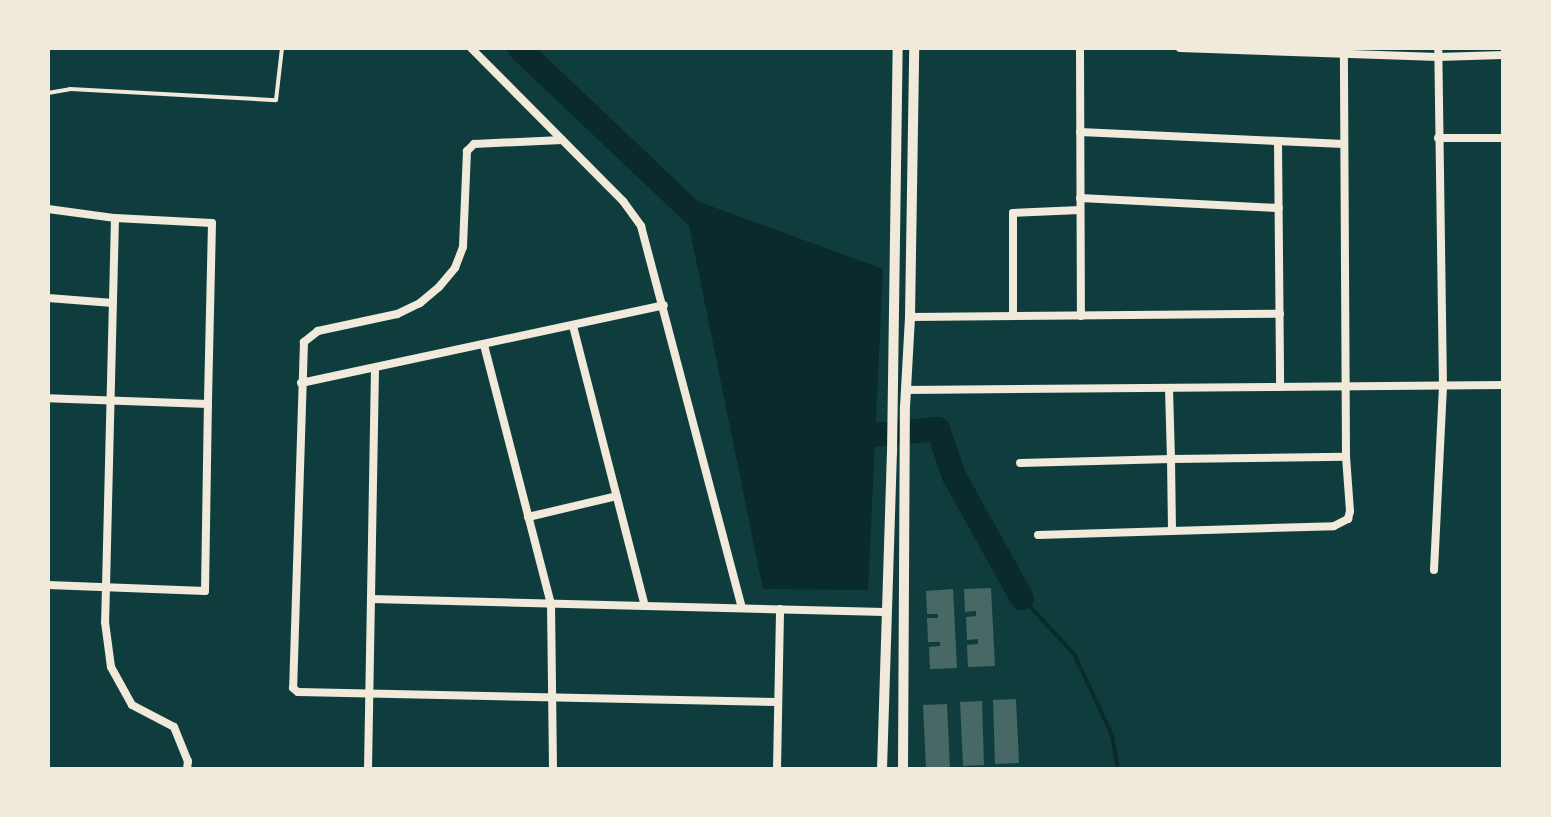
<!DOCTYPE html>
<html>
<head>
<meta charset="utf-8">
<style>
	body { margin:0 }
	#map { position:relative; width:1551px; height:817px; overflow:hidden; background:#0f3d3e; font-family:"Archivo Narrow",sans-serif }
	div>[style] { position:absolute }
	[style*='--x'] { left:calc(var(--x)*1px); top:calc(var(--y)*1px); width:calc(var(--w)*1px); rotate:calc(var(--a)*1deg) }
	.water>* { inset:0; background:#0a2a2b }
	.stream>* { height:4px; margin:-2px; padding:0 2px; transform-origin:2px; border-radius:2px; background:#0a2a2b }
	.river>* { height:24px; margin:-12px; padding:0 12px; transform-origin:12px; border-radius:12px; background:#0a2a2b }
	.building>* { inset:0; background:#486865 }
	.service>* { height:4px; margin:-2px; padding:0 2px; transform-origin:2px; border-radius:2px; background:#f1e9da }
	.minor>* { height:8px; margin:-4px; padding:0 4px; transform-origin:4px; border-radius:4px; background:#f1e9da }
	.tertiary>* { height:10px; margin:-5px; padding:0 5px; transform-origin:5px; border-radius:5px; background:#f1e9da }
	span { translate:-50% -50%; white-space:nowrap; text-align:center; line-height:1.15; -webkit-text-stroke:8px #f1e9da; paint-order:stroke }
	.frame { position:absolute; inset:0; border:50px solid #f1e9da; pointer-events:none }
</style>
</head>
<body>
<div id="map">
	<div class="water">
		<div style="clip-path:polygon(683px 196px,883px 269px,868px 590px,763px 589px)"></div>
	</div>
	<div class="stream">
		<div style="--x:1022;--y:598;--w:76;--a:47.1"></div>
		<div style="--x:1074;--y:654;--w:89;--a:64.9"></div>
		<div style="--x:1112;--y:735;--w:35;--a:80"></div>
	</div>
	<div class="river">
		<div style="--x:519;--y:48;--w:262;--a:43.5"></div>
		<div style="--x:843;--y:438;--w:95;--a:-5.4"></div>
		<div style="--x:938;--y:429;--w:50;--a:71.2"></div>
		<div style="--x:954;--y:476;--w:140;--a:60.9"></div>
	</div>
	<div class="building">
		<div style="clip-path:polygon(991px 588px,995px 666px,968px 667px,967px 645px,978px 644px,978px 639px,967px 640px,966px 617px,976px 616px,976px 611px,965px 612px,964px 589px)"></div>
		<div style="clip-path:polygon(953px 589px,957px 668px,930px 669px,929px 647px,940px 646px,940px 642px,928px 642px,927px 618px,938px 618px,938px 614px,927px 614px,926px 591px)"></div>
		<div style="clip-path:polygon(1016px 699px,1019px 763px,995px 764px,993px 700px)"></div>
		<div style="clip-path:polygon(982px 701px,984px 765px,963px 766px,960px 702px)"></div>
		<div style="clip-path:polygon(947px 704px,950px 769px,926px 769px,923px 705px)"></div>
	</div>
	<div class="service">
		<div style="--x:48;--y:93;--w:22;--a:-10"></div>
		<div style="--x:70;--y:89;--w:206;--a:3.1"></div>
		<div style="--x:276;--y:100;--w:52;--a:-83.4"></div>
	</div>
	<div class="minor">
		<div style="--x:471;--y:48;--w:216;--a:45.2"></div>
		<div style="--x:623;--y:201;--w:31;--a:54"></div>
		<div style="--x:641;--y:226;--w:395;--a:75.2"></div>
		<div style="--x:1080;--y:48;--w:268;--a:89.8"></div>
		<div style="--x:1180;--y:48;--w:258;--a:2"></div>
		<div style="--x:1438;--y:57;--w:65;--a:-1.8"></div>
		<div style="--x:1080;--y:132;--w:264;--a:2.6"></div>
		<div style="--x:1438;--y:138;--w:65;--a:0"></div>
		<div style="--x:562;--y:140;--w:88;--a:177.4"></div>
		<div style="--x:474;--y:144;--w:10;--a:135"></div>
		<div style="--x:467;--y:151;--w:96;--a:92.4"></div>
		<div style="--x:463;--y:247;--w:22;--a:111"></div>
		<div style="--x:455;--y:268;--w:25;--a:130"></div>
		<div style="--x:439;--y:287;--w:25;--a:140"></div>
		<div style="--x:420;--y:303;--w:25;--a:154"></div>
		<div style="--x:397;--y:314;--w:81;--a:167.9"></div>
		<div style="--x:318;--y:331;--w:18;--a:142"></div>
		<div style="--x:304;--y:342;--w:346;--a:91.8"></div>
		<div style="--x:293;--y:688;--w:6;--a:39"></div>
		<div style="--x:298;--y:692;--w:480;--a:1.2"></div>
		<div style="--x:1278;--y:141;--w:246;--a:89.5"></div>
		<div style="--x:1080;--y:198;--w:199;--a:2.9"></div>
		<div style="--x:48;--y:209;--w:68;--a:7.7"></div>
		<div style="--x:115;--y:218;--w:97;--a:3"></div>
		<div style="--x:212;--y:223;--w:181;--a:91.3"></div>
		<div style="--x:208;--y:404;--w:160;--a:-177.9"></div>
		<div style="--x:115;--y:218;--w:404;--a:91.4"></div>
		<div style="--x:105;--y:622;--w:45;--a:82.4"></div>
		<div style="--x:111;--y:667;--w:43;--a:61.1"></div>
		<div style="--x:132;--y:705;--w:47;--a:27.6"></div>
		<div style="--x:174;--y:727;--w:37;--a:68"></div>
		<div style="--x:188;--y:761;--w:8;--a:97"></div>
		<div style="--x:48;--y:298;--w:65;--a:4.4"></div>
		<div style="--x:1013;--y:316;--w:103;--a:-90"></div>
		<div style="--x:1013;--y:213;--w:67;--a:-2.6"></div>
		<div style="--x:910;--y:317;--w:370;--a:-0.5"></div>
		<div style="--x:573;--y:326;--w:289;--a:75.6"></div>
		<div style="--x:484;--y:345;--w:268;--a:75.5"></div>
		<div style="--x:551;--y:604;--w:165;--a:89.3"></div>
		<div style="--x:301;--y:383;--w:371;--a:-12.1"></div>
		<div style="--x:1169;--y:388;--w:71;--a:88.4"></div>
		<div style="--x:1171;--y:459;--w:175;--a:-0.7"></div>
		<div style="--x:1346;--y:457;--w:402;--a:-90.3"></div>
		<div style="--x:906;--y:390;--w:597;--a:-0.48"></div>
		<div style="--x:1020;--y:463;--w:151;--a:-1.5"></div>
		<div style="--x:1171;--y:459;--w:72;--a:89.2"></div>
		<div style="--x:528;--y:517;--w:91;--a:-13.3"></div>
		<div style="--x:1038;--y:535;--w:296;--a:-1.7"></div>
		<div style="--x:1334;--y:526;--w:16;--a:-27"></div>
		<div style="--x:1348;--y:519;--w:8;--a:-76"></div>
		<div style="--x:1350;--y:511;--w:54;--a:-94.2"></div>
		<div style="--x:1434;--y:570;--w:182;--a:-87.2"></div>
		<div style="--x:1443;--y:388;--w:340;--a:-90.8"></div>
		<div style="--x:48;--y:585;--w:157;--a:2.2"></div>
		<div style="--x:205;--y:591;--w:187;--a:-89.1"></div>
		<div style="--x:371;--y:599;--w:514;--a:1.45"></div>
		<div style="--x:368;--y:769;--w:399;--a:-89"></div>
		<div style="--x:777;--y:769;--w:160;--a:-88.9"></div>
	</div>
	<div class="tertiary">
		<div style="--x:882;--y:769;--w:316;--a:-88.2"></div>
		<div style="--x:892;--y:453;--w:405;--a:-89.2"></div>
		<div style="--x:903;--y:769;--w:362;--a:-89.7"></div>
		<div style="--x:905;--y:407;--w:90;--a:-86.8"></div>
		<div style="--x:910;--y:317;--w:269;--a:-89.1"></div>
	</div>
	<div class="frame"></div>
</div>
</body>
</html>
